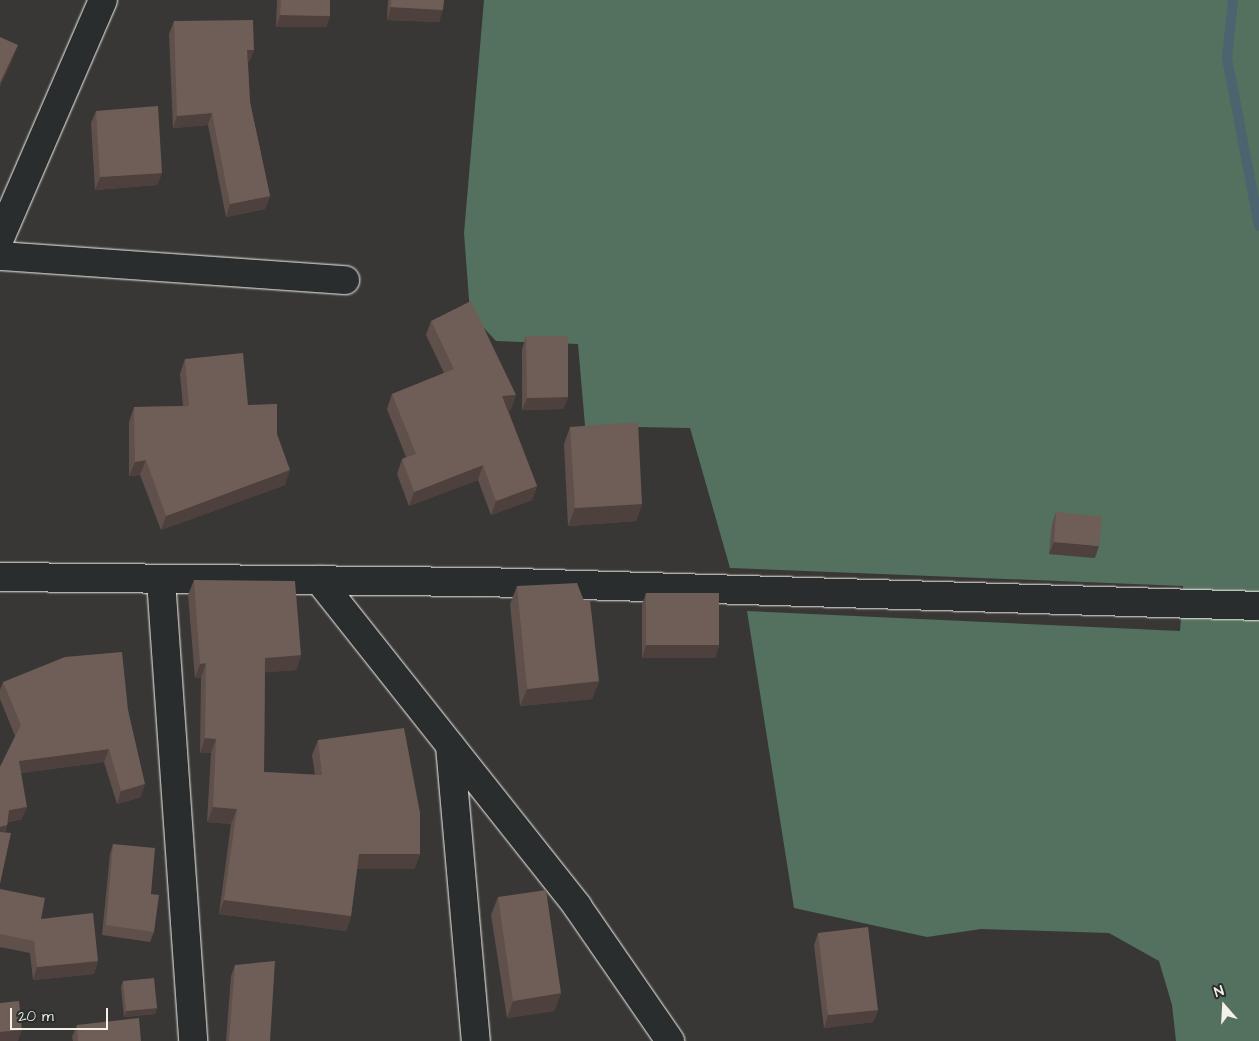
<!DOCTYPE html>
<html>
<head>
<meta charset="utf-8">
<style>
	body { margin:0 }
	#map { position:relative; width:1259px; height:1041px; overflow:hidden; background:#383736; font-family:"Architects Daughter",sans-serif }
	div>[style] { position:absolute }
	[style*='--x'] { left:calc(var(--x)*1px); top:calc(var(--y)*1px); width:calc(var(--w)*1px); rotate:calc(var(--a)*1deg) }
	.green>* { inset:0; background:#54705e }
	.stream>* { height:10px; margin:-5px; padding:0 5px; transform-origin:5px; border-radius:5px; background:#4b646f }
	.roads { filter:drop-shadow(0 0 1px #f4f1e8) drop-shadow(0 0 1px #f4f1e8) }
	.street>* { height:28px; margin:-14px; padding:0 14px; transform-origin:14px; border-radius:14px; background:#2a2d2e }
	.secondary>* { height:28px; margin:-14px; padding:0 14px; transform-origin:14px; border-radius:14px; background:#2a2d2e }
	.wall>* { inset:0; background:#5f504b }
	.shaded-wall>* { inset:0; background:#4e413d }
	.building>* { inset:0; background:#6f5d57 }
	span { translate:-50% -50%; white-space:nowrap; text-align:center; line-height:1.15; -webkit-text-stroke:4px #2a2d2e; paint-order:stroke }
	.north { position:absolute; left:1199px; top:981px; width:50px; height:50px; -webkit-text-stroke:4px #2a2d2e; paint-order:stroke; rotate:341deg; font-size:14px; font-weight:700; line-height:20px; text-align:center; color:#f4f1e8 }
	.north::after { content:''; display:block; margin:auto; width:18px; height:22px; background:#f4f1e8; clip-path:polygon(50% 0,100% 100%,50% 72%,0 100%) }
	.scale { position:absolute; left:10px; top:1008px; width:98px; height:22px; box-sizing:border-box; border:2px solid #f4f1e8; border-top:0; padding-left:6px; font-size:15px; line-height:18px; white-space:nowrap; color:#f4f1e8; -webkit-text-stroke:4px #2a2d2e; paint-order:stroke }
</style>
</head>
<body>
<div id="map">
	<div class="green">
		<div style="clip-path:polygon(484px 0,1259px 0,1259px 1041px,1176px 1041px,1172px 1005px,1159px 961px,1109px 933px,981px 929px,927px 937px,794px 908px,747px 611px,1180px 631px,1183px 586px,730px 568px,690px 428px,585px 426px,578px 344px,496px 341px,470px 313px,464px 233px)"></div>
	</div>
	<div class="stream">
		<div style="--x:1233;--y:0;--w:58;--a:95.9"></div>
		<div style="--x:1227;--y:58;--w:171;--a:79.2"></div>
	</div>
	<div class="roads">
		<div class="street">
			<div style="--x:0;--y:238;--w:259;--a:-66.6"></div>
			<div style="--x:0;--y:256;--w:346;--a:4"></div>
			<div style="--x:161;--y:580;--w:462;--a:86"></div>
			<div style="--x:319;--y:580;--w:416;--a:51.6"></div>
			<div style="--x:577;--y:906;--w:164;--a:55.4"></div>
			<div style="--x:450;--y:746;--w:296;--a:85"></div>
		</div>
		<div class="secondary">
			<div style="--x:0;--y:577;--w:484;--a:0.6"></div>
			<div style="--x:484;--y:582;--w:775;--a:1.77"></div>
		</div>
	</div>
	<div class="wall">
		<div style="clip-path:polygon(277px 0,330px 0,330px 16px,326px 27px,276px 27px)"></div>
		<div style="clip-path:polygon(388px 0,444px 0,439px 22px,387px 20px)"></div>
		<div style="clip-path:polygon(174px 21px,254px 50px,249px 62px,248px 62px,250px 102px,270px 196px,265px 209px,226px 217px,208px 125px,173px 128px,169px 34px)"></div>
		<div style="clip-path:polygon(96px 111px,162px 173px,157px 185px,95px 190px,91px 123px)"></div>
		<div style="clip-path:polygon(431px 321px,511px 410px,508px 410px,537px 486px,532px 500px,491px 515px,478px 480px,409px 506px,397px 474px,402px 459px,406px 457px,387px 409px,392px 394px,444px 373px,426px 335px)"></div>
		<div style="clip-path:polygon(526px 336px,568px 397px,563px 409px,522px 410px,522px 349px)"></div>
		<div style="clip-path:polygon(185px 359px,248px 405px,277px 434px,285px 485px,161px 530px,140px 475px,129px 476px,129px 422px,134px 407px,183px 406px,180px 374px)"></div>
		<div style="clip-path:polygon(570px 427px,642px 504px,636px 521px,568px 526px,564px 444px)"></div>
		<div style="clip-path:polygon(1056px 512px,1095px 558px,1049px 554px,1052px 524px)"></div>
		<div style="clip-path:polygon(194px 580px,301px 655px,296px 670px,265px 672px,264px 772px,315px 775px,312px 755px,318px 740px,420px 854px,414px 869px,357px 869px,351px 916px,346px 931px,219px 914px,231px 824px,207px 822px,211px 753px,200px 753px,201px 678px,195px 678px,188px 595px)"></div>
		<div style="clip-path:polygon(517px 586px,599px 681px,592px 699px,520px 706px,510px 604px)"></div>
		<div style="clip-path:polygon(646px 593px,719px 645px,715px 658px,642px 658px,642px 605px)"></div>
		<div style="clip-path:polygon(3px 682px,128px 710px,141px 797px,117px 804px,104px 762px,21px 773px,22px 819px,8px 822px,5px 833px,0 767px,15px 736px,0 699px,0 690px)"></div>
		<div style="clip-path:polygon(113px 844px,151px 894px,154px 932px,150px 942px,102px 935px,110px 854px)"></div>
		<div style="clip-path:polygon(0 889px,98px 961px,94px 974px,33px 980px,30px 953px,0 947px)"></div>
		<div style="clip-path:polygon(498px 897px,561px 993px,554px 1011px,507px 1018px,491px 915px)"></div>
		<div style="clip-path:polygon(818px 933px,878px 1010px,873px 1022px,824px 1028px,814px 945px)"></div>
		<div style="clip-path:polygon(235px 965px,270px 1041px,226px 1041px,231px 976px)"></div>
		<div style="clip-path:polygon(123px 981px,157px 1008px,155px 1014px,124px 1017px,121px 987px)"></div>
		<div style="clip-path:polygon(77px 1025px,141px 1041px,73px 1041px,72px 1037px)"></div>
	</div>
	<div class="shaded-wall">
		<div style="clip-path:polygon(391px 7px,443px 10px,439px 22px,387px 20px)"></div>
		<div style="clip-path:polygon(280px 15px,330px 16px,326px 27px,276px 27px)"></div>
		<div style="clip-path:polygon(18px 45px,11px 63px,0 87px,0 83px)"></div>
		<div style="clip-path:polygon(247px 50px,254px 50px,249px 62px,242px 62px)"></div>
		<div style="clip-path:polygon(212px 113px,208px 125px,173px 128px,177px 116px)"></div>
		<div style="clip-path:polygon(162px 173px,157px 185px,95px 190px,100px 177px)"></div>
		<div style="clip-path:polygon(270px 196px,265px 209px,226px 217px,230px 204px)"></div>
		<div style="clip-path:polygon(516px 395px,511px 410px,497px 410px,502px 396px)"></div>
		<div style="clip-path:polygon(568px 397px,563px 409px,522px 410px,527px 398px)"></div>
		<div style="clip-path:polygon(146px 460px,140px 475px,129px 476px,135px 462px)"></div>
		<div style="clip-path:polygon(483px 465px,478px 480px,409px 506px,414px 492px)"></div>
		<div style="clip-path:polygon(290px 470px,285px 485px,161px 530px,166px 516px)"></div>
		<div style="clip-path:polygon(537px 486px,532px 500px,491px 515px,496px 501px)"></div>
		<div style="clip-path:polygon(642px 504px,636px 521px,568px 526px,575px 508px)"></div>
		<div style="clip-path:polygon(1054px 542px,1099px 546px,1095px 558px,1049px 554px)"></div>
		<div style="clip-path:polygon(646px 645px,719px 645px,715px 658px,642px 658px)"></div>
		<div style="clip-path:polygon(301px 655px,296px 670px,259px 673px,265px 658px)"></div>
		<div style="clip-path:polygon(206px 663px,201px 678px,195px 678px,200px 664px)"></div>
		<div style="clip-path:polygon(599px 681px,592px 699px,520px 706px,527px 689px)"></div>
		<div style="clip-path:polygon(205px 738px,216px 739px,211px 753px,200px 753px)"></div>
		<div style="clip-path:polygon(109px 749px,104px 762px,15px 774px,19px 761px)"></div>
		<div style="clip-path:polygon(145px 784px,141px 797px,117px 804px,121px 791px)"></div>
		<div style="clip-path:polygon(27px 807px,22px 819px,5px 822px,9px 810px)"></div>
		<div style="clip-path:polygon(213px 807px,237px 809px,231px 824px,207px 822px)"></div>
		<div style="clip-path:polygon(7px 825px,3px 838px,0 839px,0 827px)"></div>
		<div style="clip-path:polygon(359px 854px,420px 854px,414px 869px,354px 869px)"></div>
		<div style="clip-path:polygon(224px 900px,351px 916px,346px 931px,219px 914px)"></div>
		<div style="clip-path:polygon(98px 961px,94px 974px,33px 980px,37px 967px)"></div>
		<div style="clip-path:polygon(561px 993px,554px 1011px,507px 1018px,513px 1001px)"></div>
		<div style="clip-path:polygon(157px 1008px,155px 1014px,124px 1017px,126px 1011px)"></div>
		<div style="clip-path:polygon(878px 1010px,873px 1022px,824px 1028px,828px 1015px)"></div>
		<div style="clip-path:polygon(22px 1030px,18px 1041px,0 1041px,0 1032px)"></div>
	</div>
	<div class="building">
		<div style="clip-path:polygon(281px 0,330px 0,330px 16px,280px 15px)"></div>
		<div style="clip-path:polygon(391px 0,444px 0,443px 10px,391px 7px)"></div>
		<div style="clip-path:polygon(253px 20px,254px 50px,247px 50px,250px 102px,270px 196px,230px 204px,212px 113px,177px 116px,174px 21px)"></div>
		<div style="clip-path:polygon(0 37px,18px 45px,0 83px)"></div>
		<div style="clip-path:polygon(158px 106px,162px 173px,100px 177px,96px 111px)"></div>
		<div style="clip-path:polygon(471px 301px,516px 395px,502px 396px,537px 486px,496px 501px,483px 465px,414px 492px,402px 459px,416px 454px,392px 394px,454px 369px,431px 321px)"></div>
		<div style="clip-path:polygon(526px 336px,568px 336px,568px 397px,527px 398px)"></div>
		<div style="clip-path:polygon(243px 353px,248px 405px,277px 404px,277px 434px,290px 470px,166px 516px,146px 460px,135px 462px,134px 407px,189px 406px,185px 359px)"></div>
		<div style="clip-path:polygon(638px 422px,642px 504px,575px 508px,570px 427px)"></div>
		<div style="clip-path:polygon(1056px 512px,1102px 517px,1099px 546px,1054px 542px)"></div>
		<div style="clip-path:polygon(194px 580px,295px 581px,301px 655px,265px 658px,264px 772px,322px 775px,318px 740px,404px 728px,420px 813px,420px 854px,359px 854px,351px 916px,224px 900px,237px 809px,213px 807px,216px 739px,205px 738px,206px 663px,200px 664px)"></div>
		<div style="clip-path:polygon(577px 583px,584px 601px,590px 600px,599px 681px,527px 689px,517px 586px)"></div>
		<div style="clip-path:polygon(646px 593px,719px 593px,719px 645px,646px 645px)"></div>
		<div style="clip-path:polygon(122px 652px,128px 710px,145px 784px,121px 791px,109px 749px,19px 761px,27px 807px,9px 810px,7px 825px,0 827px,0 767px,21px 725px,3px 682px,65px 657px)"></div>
		<div style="clip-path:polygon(0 832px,11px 833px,0 884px)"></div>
		<div style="clip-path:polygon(113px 844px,155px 848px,151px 894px,159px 895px,154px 932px,106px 925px)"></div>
		<div style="clip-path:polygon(0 889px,45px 898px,41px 919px,93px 913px,98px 961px,37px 967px,34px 941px,0 934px)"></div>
		<div style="clip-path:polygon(546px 890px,561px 993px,513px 1001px,498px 897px)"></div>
		<div style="clip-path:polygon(868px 927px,878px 1010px,828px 1015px,818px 933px)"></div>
		<div style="clip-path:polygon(275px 961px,270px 1041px,229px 1041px,235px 965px)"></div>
		<div style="clip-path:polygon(154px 978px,157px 1008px,126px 1011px,123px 981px)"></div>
		<div style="clip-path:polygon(19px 1001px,22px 1030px,0 1032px,0 1003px)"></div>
		<div style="clip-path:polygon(139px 1018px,141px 1041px,78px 1041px,77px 1025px)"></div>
	</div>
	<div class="north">N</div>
	<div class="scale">20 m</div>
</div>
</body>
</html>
